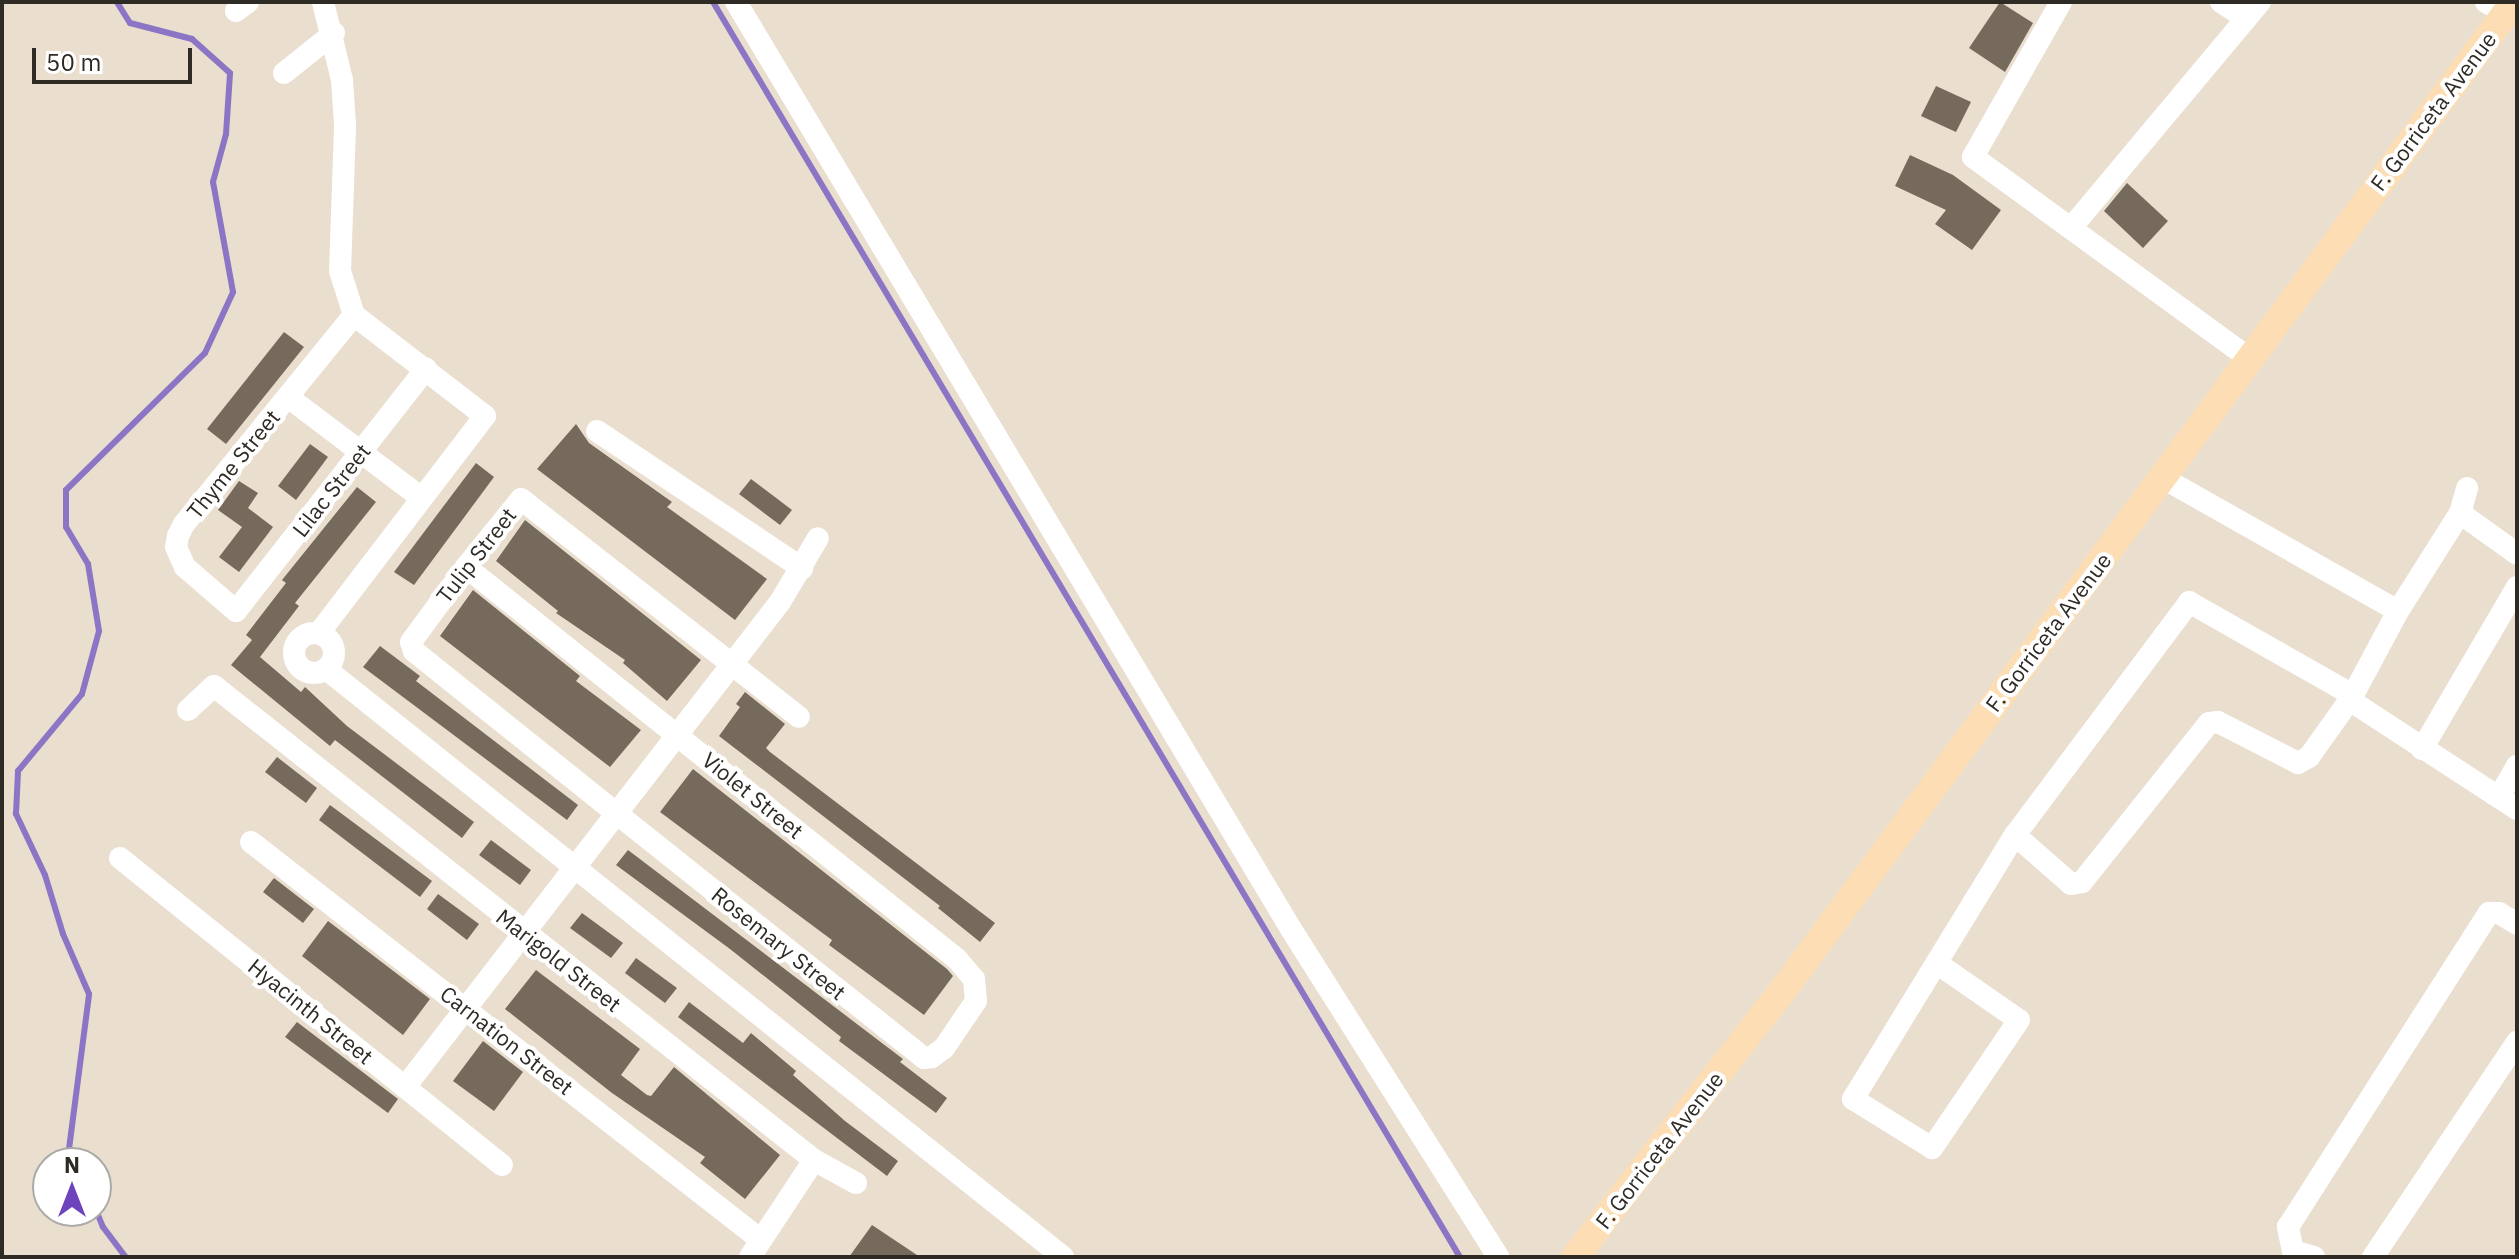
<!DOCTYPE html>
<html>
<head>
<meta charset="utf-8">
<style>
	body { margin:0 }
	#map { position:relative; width:2519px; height:1259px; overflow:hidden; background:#eadecf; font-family:"IBM Plex Sans",sans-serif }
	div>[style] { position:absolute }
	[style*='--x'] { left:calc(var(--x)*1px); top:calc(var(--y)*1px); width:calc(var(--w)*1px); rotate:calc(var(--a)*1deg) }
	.stream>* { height:6px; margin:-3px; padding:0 3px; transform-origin:3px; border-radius:3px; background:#8c75c4 }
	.building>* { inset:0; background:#756a5c }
	.minor>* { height:22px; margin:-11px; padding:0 11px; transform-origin:11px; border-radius:11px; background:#fff }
	.minor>.ring { margin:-11px; padding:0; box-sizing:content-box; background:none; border:22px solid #fff; border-radius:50% }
	.major>* { height:28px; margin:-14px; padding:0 14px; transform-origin:14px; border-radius:14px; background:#fdddb4 }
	span { translate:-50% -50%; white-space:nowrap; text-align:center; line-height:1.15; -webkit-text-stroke:8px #fff; paint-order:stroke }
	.street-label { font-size:22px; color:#2e2a24 }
	.frame { position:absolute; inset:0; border:4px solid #2e2a24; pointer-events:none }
	.north { position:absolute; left:32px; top:1147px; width:80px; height:80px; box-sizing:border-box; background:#fff; border:2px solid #abaaa7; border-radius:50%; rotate:0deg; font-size:22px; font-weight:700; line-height:32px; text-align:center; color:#2e2a24 }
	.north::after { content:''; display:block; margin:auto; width:28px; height:36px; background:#6f43bc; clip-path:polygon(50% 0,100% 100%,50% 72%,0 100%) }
	.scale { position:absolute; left:32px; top:48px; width:160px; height:36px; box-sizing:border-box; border:4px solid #2e2a24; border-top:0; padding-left:10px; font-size:24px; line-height:28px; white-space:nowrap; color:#2e2a24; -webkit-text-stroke:6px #fff; paint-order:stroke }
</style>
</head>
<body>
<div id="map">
	<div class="stream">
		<div style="--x:713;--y:2;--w:1460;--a:59.24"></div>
		<div style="--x:75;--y:1163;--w:15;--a:-113"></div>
		<div style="--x:69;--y:1149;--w:156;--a:-82.6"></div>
		<div style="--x:89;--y:994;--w:65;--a:-113.4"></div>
		<div style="--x:63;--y:934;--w:62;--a:-107"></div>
		<div style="--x:45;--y:875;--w:68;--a:-115.4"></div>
		<div style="--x:16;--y:814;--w:43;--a:-87.3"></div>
		<div style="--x:18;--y:771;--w:100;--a:-50.3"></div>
		<div style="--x:82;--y:694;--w:65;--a:-74.9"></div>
		<div style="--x:99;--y:631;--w:68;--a:-99.3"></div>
		<div style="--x:88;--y:564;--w:43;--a:-120.7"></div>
		<div style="--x:66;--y:527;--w:37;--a:-90"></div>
		<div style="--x:66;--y:490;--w:195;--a:-44.6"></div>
		<div style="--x:205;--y:353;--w:67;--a:-65.3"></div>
		<div style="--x:233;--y:292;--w:112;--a:-100.3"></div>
		<div style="--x:213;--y:182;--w:50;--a:-74.8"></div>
		<div style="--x:226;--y:134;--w:61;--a:-86.2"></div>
		<div style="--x:230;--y:73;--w:51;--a:-138.2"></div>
		<div style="--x:192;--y:39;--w:64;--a:-165.5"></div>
		<div style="--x:130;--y:23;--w:25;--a:-122"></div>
		<div style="--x:96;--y:1210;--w:18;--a:68"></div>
		<div style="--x:103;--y:1227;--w:38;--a:53"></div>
	</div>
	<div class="building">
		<div style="clip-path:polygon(2000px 2px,2033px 23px,2005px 72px,1969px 48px)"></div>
		<div style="clip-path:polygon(1936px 86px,1971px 102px,1956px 132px,1921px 116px)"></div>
		<div style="clip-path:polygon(1910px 155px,1953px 175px,2001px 210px,1972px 250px,1935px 224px,1946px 210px,1895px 186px)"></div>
		<div style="clip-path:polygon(2127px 183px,2168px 221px,2143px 248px,2104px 211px)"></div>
		<div style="clip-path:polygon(284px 332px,304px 347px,226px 444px,207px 429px)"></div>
		<div style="clip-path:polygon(576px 424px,589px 443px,672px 502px,667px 507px,767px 579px,735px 620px,537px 469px)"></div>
		<div style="clip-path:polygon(310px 444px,328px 457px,296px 500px,278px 486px)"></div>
		<div style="clip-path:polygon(476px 463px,494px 477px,414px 585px,394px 572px)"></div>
		<div style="clip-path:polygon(751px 479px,792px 510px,780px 525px,739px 494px)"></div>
		<div style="clip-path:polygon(239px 481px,258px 493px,248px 508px,273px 527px,239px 572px,219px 557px,242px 527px,218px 510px)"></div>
		<div style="clip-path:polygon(357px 487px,376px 502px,295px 603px,299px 606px,260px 657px,301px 692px,305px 687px,347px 726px,474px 822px,462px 838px,335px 740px,330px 746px,231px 665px,252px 640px,246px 635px,286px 583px,282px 580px)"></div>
		<div style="clip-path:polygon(525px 520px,701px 660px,667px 701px,623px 663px,625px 660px,556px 613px,558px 611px,496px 561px)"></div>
		<div style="clip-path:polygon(473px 590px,580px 676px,576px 681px,641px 730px,610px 767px,440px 636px)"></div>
		<div style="clip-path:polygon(380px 646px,420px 676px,416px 681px,578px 805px,567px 820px,363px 667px)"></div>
		<div style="clip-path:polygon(745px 692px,785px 724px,766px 748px,770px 752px,995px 923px,980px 942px,938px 908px,940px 906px,719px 736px,740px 707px,736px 704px)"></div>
		<div style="clip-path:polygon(277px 757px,317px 788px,306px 803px,265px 772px)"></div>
		<div style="clip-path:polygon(693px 769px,947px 969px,953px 976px,924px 1015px,829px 945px,832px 940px,660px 812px)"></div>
		<div style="clip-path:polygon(330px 805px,432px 881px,420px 897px,319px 820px)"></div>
		<div style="clip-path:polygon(491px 840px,531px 870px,520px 885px,479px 855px)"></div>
		<div style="clip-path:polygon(628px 850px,903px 1059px,900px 1062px,947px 1098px,936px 1113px,839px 1041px,841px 1037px,730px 949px,616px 865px)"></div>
		<div style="clip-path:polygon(274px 878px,314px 909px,303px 923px,263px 892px)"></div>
		<div style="clip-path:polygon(438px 894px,479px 924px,467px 940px,427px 909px)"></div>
		<div style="clip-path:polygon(582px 913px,623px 943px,611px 958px,570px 928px)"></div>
		<div style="clip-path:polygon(328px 921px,430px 999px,403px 1035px,302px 956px)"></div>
		<div style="clip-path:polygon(636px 958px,677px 988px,665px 1003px,625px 973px)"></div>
		<div style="clip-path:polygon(536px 970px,640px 1049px,621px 1075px,647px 1095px,651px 1096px,674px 1067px,780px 1155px,745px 1199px,700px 1163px,705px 1157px,612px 1093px,505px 1009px)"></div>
		<div style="clip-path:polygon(689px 1002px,743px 1043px,751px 1033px,796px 1071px,793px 1075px,845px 1121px,898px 1161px,887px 1176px,678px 1017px)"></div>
		<div style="clip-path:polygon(297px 1022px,398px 1099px,388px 1113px,285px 1037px)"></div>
		<div style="clip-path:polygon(483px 1041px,523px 1072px,494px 1111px,453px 1081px)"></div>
		<div style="clip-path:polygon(872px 1225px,920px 1257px,849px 1257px)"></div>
	</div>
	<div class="minor">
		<div style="--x:736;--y:2;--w:1080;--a:59.09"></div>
		<div style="--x:1291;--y:929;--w:388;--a:57.7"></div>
		<div style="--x:2061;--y:2;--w:178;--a:119.6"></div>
		<div style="--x:1973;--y:157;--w:341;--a:36.1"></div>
		<div style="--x:2221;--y:2;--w:30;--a:33"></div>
		<div style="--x:2486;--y:2;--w:22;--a:32"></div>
		<div style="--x:236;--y:11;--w:15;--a:-37"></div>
		<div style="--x:284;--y:73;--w:64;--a:-38.7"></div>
		<div style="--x:2071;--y:228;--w:295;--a:-50.1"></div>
		<div style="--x:354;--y:315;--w:269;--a:129.1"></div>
		<div style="--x:184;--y:524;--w:13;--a:117"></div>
		<div style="--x:178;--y:536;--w:11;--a:100"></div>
		<div style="--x:176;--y:547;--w:22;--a:66"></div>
		<div style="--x:185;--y:567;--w:67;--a:40.8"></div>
		<div style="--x:236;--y:611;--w:308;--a:-51.9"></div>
		<div style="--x:288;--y:397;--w:166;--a:37.1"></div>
		<div style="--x:597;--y:431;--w:247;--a:33.8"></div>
		<div style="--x:2163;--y:478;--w:270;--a:29.5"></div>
		<div style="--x:2460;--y:513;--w:70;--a:35.7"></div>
		<div style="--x:466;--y:567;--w:628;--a:38.6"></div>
		<div style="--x:957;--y:959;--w:26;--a:50"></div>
		<div style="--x:974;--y:979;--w:22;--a:85"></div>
		<div style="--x:976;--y:1001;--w:57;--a:124.2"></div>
		<div style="--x:944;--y:1048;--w:15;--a:143"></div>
		<div style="--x:932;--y:1057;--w:8;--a:173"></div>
		<div style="--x:924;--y:1058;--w:394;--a:-141.5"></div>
		<div style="--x:616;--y:813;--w:259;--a:-141.3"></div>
		<div style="--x:414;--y:651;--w:9;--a:-108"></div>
		<div style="--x:411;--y:642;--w:93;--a:-53.7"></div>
		<div style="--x:466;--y:567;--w:87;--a:-51"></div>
		<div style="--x:521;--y:499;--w:353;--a:38.1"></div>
		<div class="ring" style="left:294px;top:633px;width:18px;height:18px"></div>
		<div style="--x:319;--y:633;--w:273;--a:-52.6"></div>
		<div style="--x:485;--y:416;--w:165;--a:-142.4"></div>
		<div style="--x:354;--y:315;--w:46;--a:-107.7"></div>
		<div style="--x:340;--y:271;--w:146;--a:-88"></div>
		<div style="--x:345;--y:125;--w:45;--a:-93.8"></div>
		<div style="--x:342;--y:80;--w:80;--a:-103.7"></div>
		<div style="--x:326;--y:669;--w:943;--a:38.58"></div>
		<div style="--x:2348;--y:699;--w:202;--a:33.1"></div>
		<div style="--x:188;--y:710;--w:35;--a:-43"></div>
		<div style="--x:214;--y:686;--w:765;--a:38.31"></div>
		<div style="--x:814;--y:1160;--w:116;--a:123.4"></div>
		<div style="--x:2422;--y:749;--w:188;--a:-59.6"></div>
		<div style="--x:2499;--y:797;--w:36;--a:-60"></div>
		<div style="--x:2015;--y:835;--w:74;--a:41.2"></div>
		<div style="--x:2071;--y:884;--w:11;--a:-10"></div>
		<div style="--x:2082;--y:882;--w:203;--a:-51.4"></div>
		<div style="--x:2209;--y:723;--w:9;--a:-6"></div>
		<div style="--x:2218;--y:722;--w:90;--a:27.1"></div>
		<div style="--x:2298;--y:763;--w:13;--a:-29"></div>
		<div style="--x:2309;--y:757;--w:76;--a:-54.6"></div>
		<div style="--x:2353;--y:695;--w:95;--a:-61.8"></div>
		<div style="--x:2398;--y:611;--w:116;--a:-57.7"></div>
		<div style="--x:2460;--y:513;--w:26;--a:-74"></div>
		<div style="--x:251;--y:842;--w:647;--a:37.97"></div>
		<div style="--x:120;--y:858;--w:490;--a:38.8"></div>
		<div style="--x:1938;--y:964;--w:98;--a:34.7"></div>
		<div style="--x:2019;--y:1020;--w:155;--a:124.2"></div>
		<div style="--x:1932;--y:1148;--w:93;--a:-148.2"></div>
		<div style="--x:1853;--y:1099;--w:310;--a:-58.5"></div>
		<div style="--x:2015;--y:835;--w:291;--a:-53.2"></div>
		<div style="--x:2189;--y:602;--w:189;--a:29.6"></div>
		<div style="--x:405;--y:1087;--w:613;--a:-52.29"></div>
		<div style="--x:780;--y:602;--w:74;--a:-59.3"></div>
		<div style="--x:814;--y:1160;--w:48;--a:28.7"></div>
		<div style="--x:2314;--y:1257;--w:22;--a:-164"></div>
		<div style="--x:2293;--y:1251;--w:25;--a:-102"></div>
		<div style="--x:2288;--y:1227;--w:373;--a:-57.4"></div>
		<div style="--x:2489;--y:913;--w:10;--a:0"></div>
		<div style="--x:2499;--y:913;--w:21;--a:31"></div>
		<div style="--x:2373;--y:1257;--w:259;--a:-56.2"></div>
	</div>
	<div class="major">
		<div style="--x:1575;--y:1257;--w:343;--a:-52.1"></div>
		<div style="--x:1786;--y:986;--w:1224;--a:-53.5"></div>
	</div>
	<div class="street-label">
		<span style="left:2433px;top:111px;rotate:-53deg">F. Gorriceta Avenue</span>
		<span style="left:233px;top:464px;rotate:-51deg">Thyme Street</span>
		<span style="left:331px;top:490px;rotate:-52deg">Lilac Street</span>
		<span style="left:476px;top:555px;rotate:-52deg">Tulip Street</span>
		<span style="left:2048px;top:632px;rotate:-53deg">F. Gorriceta Avenue</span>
		<span style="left:753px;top:795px;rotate:39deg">Violet Street</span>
		<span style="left:779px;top:943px;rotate:39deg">Rosemary Street</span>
		<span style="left:559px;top:960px;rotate:38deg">Marigold Street</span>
		<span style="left:311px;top:1011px;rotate:39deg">Hyacinth Street</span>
		<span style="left:507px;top:1040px;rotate:38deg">Carnation Street</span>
		<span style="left:1659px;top:1150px;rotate:-52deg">F. Gorriceta Avenue</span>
	</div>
	<div class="frame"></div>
	<div class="north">N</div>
	<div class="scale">50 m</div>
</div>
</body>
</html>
